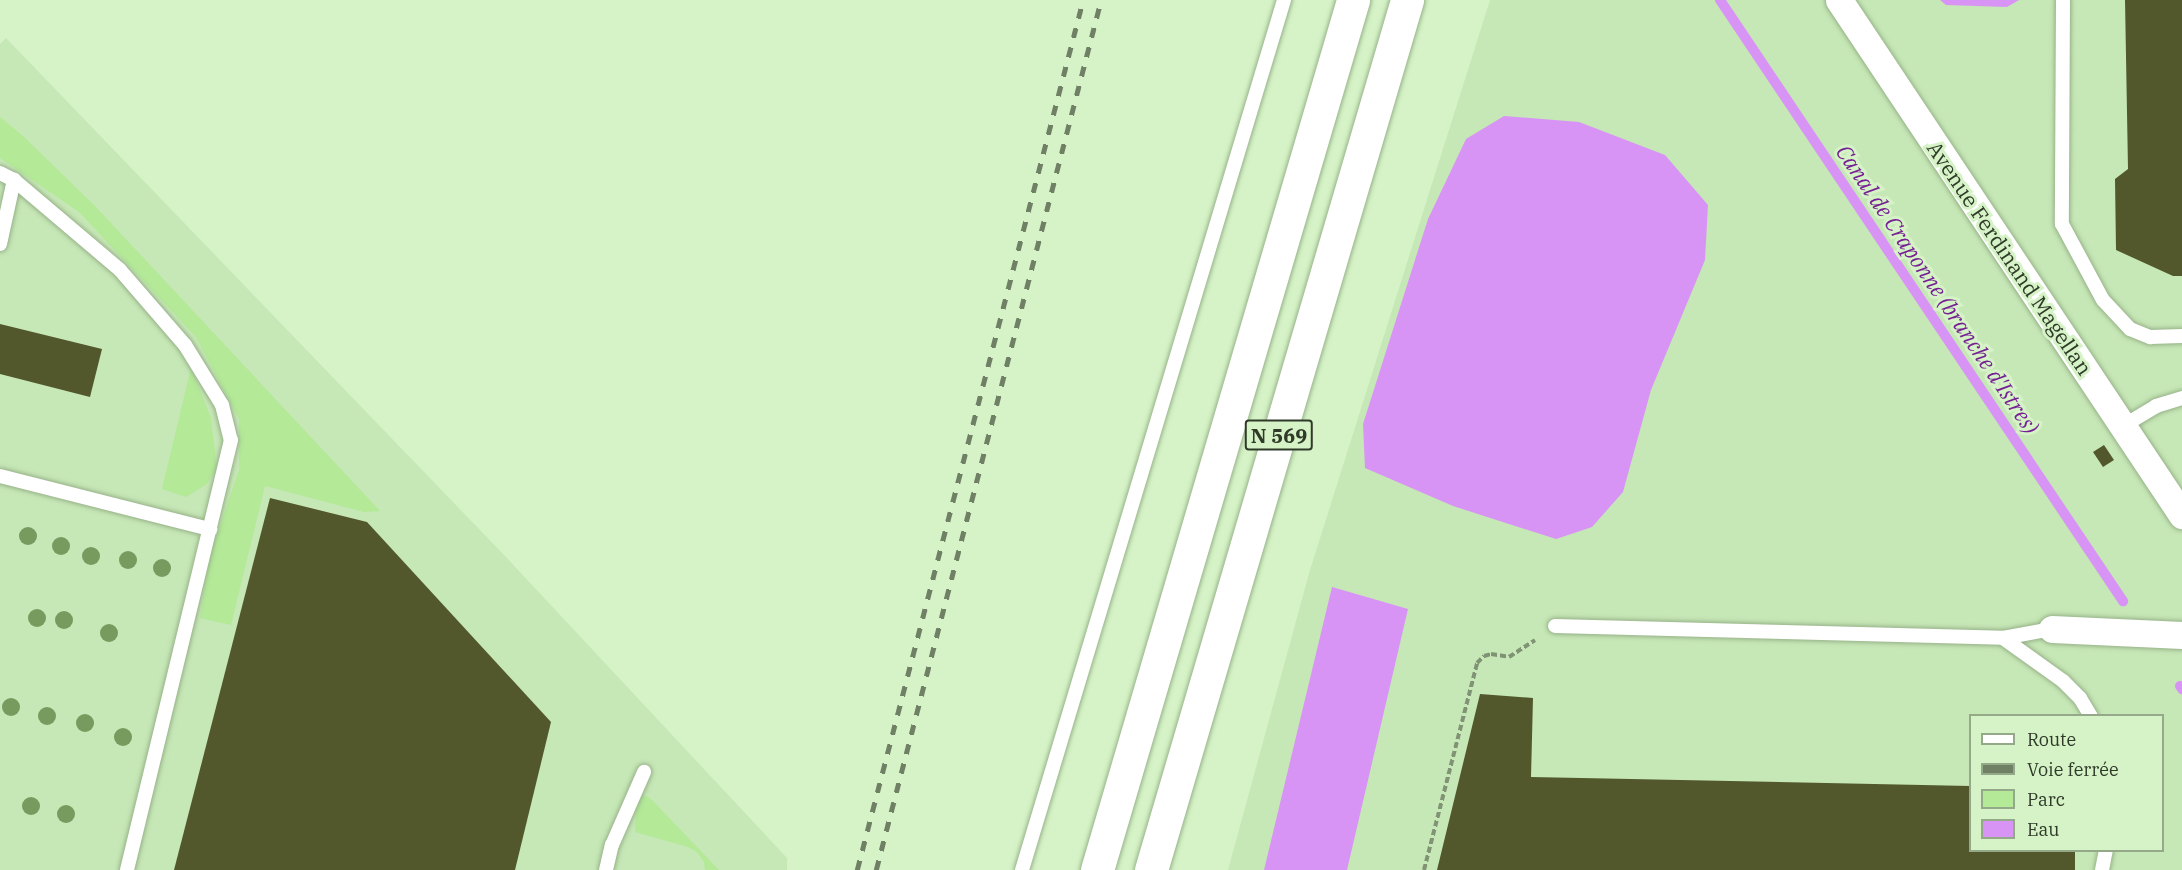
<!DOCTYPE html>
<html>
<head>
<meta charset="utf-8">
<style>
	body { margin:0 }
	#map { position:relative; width:2182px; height:870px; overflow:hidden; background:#d6f3c7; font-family:"IBM Plex Serif",serif }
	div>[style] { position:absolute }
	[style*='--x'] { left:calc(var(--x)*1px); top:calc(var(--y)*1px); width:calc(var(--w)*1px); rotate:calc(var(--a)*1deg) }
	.built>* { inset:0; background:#c6e7b6 }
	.green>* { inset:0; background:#b4e998 }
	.water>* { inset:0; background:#d894f5 }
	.stream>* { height:10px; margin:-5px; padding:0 5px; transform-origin:5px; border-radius:5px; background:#d894f5 }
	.building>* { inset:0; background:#52582c }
	.path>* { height:4px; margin-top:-2px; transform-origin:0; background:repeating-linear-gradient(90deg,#809375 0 6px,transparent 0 9px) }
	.roads { filter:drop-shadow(0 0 2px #97b289) drop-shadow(0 0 2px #97b289) }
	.lane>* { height:14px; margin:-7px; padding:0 7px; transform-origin:7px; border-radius:7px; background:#fff }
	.street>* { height:27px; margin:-13.5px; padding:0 13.5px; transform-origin:13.5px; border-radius:13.5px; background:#fff }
	.highway>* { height:33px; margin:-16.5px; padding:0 16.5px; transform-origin:16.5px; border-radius:16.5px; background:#fff }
	.rail>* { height:4.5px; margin-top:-2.25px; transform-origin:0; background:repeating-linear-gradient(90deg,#6f8065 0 10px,transparent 0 20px) }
	.trees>* { width:18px; height:18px; margin:-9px; border-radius:50%; background:#779a5e }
	span { translate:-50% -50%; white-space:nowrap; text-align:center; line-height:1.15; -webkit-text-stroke:6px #d6f3c7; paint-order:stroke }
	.shield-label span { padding:2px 4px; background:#d6f3c7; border:2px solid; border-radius:4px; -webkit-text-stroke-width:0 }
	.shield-label { font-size:20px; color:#2f3a29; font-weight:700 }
	.street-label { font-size:21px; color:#2f3a29 }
	.water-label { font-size:22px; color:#752193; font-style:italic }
	.legend { position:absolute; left:1969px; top:714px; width:195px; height:138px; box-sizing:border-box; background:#d6f3c7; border:2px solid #93a988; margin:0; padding:8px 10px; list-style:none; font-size:18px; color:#2f3a29 }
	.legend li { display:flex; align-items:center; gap:12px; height:30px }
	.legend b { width:30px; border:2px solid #93a988 }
</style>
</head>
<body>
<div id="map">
	<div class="built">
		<div style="clip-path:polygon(evenodd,1490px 0,2182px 0,2182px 870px,1228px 870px,1310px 570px,1490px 0,1970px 716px,2162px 716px,2162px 850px,1970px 850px,1970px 716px)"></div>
		<div style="clip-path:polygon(6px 38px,505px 556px,787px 858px,787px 870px,0 870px,0 44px)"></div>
	</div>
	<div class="green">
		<div style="clip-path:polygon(0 117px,22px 135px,96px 207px,380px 511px,364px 512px,265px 486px,231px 625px,200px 618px,209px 558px,239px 470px,239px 419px,196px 337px,79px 212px,0 158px)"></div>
		<div style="clip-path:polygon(191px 368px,211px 418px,217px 468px,207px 484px,186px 497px,162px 489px)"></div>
		<div style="clip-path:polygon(643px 795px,650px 798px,719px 870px,705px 870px,704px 862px,697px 852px,688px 847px,635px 832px,636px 803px)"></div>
	</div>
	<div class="water">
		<div style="clip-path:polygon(1940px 0,2019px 0,2007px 7px,1946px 5px)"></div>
		<div style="clip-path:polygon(1504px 116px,1579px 122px,1665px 155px,1708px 205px,1705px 260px,1651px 390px,1623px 492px,1592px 527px,1556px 539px,1453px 506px,1365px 468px,1363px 424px,1428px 219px,1466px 139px)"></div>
		<div style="clip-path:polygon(1332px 587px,1408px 609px,1347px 870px,1264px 870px)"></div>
	</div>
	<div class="stream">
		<div style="--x:1720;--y:0;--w:724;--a:56.16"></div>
		<div style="--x:2180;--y:686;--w:4;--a:56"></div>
	</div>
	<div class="building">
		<div style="clip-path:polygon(2125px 0,2182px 0,2182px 276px,2173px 276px,2116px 250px,2115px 179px,2128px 169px)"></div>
		<div style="clip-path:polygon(0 324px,102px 349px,90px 397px,0 374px)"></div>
		<div style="clip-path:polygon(2104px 445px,2114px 460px,2103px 467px,2093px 452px)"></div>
		<div style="clip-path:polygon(270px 498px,367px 522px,551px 722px,515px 870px,174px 870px)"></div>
		<div style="clip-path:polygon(1480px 694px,1533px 698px,1531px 777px,1970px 786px,1970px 850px,2075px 850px,2075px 870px,1437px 870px)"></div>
	</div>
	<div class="path">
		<div style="--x:1424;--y:870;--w:214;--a:-75.6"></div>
		<div style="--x:1477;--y:663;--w:10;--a:-45"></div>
		<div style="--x:1484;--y:656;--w:7;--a:-16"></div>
		<div style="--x:1491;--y:654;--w:18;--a:9"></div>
		<div style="--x:1509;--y:657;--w:31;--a:-33"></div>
	</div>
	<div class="roads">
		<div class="lane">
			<div style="--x:2063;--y:0;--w:224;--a:90.3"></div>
			<div style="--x:2062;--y:224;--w:86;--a:61.7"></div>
			<div style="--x:2103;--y:300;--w:40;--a:47"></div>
			<div style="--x:2130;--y:329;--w:22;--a:22"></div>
			<div style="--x:2150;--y:337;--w:32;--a:-2"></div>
			<div style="--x:0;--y:173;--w:16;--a:27"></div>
			<div style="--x:14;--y:180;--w:139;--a:40.3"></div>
			<div style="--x:120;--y:270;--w:99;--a:49.1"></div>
			<div style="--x:185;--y:345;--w:70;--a:58.3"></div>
			<div style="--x:222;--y:405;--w:36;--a:76"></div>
			<div style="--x:231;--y:440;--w:442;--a:103.6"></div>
			<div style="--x:0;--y:244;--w:66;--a:-77.7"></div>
			<div style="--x:2123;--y:426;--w:39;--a:-31"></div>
			<div style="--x:2156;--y:406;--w:27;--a:-17"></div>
			<div style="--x:0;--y:476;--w:217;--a:14.2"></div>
			<div style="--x:1555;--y:626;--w:448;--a:1.5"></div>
			<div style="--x:2003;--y:638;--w:50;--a:-10.4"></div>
			<div style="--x:2003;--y:638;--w:74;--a:35.6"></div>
			<div style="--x:2063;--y:681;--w:24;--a:45"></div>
			<div style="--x:2080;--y:698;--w:21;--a:59"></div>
			<div style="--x:606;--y:870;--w:26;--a:-77"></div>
			<div style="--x:612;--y:845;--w:80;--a:-66.3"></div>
			<div style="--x:1022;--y:870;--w:909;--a:-73.24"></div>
			<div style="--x:2102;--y:870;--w:20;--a:-79"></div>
		</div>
		<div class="street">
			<div style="--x:1839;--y:0;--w:619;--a:56.34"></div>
			<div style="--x:2052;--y:629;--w:130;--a:2.6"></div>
		</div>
		<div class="highway">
			<div style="--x:1097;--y:870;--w:907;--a:-73.6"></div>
			<div style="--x:1151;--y:870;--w:907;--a:-73.6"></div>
		</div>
	</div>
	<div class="rail">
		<div style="--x:857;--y:870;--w:899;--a:-75.44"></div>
		<div style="--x:876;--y:870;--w:899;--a:-75.5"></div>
	</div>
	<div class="trees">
		<div style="left:28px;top:536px"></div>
		<div style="left:61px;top:546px"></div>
		<div style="left:91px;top:556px"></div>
		<div style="left:128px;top:560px"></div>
		<div style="left:162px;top:568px"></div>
		<div style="left:37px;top:618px"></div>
		<div style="left:64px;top:620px"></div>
		<div style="left:109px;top:633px"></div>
		<div style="left:11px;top:707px"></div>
		<div style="left:47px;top:716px"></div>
		<div style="left:85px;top:723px"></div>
		<div style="left:123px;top:737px"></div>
		<div style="left:31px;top:806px"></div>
		<div style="left:66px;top:814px"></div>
	</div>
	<div class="shield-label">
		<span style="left:1279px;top:435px">N 569</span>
	</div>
	<div class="street-label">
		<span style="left:2010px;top:258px;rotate:56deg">Avenue Ferdinand Magellan</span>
	</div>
	<div class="water-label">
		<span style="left:1938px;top:289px;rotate:56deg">Canal de Craponne (branche d'Istres)</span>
	</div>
	<ul class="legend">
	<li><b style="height:8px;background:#fff"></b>Route</li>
	<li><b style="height:8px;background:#6f8065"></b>Voie ferrée</li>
	<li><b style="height:16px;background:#b4e998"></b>Parc</li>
	<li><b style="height:16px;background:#d894f5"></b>Eau</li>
	</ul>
</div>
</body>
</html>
